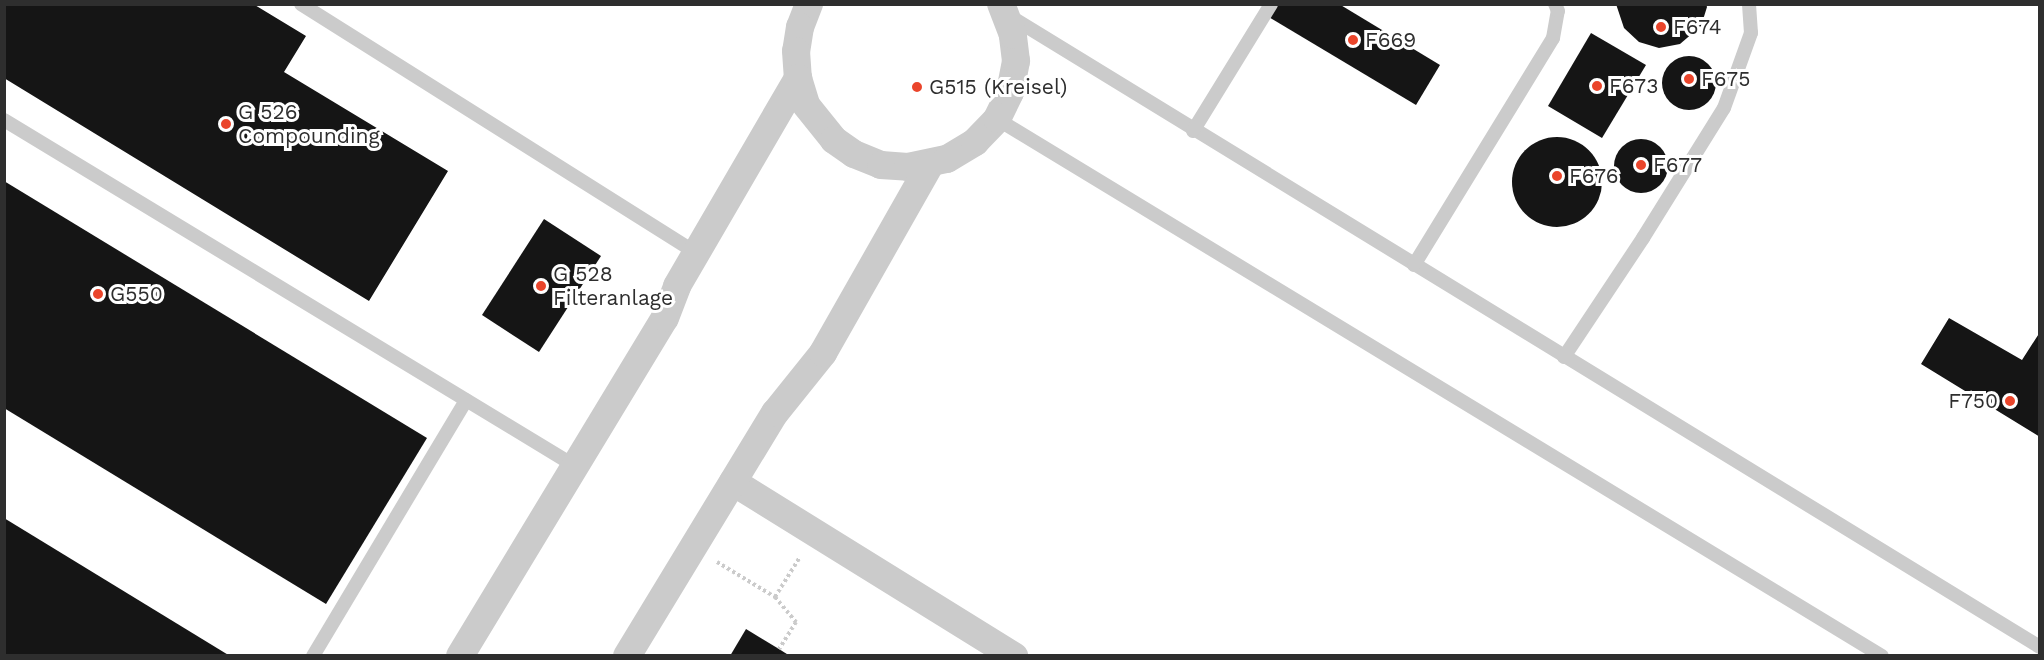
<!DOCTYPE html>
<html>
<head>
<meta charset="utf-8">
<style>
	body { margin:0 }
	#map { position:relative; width:2044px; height:660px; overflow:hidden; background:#fff; font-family:"Work Sans",sans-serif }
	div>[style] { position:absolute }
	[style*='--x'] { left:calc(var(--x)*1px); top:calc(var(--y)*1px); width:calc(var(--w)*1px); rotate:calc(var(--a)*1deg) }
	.building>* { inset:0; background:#151515 }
	.round { border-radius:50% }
	.path>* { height:4px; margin-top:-2px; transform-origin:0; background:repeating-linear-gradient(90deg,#cbcbcb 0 3px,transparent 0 6px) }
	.service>* { height:14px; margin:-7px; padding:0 7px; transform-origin:7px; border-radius:7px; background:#cbcbcb }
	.minor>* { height:28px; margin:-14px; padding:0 14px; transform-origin:14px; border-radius:14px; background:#cbcbcb }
	.dots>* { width:16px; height:16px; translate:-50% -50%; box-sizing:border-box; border:3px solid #fff; border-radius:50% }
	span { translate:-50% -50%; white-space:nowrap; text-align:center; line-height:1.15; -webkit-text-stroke:6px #fff; paint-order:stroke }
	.poi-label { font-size:21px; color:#2e2e2e }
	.left { translate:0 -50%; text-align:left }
	.right { translate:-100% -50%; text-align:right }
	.frame { position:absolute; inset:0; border:6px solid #2e2e2e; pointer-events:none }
</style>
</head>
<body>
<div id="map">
	<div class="building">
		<div style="clip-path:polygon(4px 4px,253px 4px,306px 36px,284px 72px,448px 171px,369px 301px,4px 78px)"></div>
		<div style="clip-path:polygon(1274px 4px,1339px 4px,1440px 65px,1416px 105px,1267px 16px)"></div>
		<div style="clip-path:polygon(1616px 4px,1706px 4px,1707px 7px,1701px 26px,1680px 44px,1659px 48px,1639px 42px,1624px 28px)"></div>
		<div style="clip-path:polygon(1591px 33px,1646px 65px,1602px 138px,1548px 106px)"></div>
		<div class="round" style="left:1662px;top:56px;width:54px;height:54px"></div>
		<div class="round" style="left:1512px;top:137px;width:90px;height:90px"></div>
		<div class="round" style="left:1614px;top:139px;width:54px;height:54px"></div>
		<div style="clip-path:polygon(4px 181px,427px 438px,326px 604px,4px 408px)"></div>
		<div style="clip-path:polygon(544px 219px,601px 256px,539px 352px,482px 315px)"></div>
		<div style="clip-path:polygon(1949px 318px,2022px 360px,2040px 332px,2040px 437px,1921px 364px)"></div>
		<div style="clip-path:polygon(4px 518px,230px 656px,4px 656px)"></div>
		<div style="clip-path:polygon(746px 629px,779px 649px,790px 656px,730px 656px)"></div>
	</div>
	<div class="path">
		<div style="--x:717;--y:562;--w:68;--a:31.1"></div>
		<div style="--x:775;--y:597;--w:33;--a:50"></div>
		<div style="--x:796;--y:622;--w:32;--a:122"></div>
		<div style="--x:775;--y:597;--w:47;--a:-58"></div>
	</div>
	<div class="service">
		<div style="--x:301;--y:4;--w:467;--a:32.2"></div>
		<div style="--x:1011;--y:17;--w:1207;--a:31.48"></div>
		<div style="--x:997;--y:119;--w:1035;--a:31.25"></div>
		<div style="--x:4;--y:120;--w:668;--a:31.21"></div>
		<div style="--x:1193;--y:131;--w:149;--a:-58.4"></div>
		<div style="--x:1414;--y:265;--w:266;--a:-58.5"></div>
		<div style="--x:1553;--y:38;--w:27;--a:-80"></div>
		<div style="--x:1558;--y:11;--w:8;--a:-113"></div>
		<div style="--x:1564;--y:357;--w:143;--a:-56.4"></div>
		<div style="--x:1643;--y:238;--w:153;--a:-58.1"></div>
		<div style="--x:1724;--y:108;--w:80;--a:-70.2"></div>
		<div style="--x:1751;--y:33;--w:29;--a:-94"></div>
		<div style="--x:313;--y:656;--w:298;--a:-59.1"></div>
	</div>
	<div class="minor">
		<div style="--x:809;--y:4;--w:25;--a:111"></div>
		<div style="--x:800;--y:27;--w:24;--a:99"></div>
		<div style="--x:796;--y:51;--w:27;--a:86"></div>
		<div style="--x:798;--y:78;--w:28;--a:73"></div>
		<div style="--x:806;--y:105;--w:45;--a:51.3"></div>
		<div style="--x:834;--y:140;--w:24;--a:35"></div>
		<div style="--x:854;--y:154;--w:29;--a:22"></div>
		<div style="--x:881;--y:165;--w:27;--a:4"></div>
		<div style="--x:908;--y:167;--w:40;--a:-12"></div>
		<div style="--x:947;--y:159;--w:33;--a:-31"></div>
		<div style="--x:975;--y:142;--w:32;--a:-46"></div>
		<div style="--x:997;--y:119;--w:30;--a:-64"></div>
		<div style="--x:1010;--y:92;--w:32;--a:-79"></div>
		<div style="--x:1016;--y:61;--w:26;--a:-97"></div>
		<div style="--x:1013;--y:35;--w:33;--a:-111"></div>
		<div style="--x:733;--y:482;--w:331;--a:31.8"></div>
		<div style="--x:460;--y:656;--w:395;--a:-58.8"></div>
		<div style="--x:665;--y:318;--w:34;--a:-69"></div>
		<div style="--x:677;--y:286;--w:241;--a:-59.8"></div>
		<div style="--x:627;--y:656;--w:285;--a:-58.7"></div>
		<div style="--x:775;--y:413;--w:77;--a:-51.3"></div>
		<div style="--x:823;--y:353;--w:216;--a:-60.4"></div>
	</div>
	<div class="dots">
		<div style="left:1661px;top:27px;background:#ea452b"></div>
		<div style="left:1353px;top:40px;background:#ea452b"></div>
		<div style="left:1689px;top:79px;background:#ea452b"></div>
		<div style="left:1597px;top:86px;background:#ea452b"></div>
		<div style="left:917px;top:87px;background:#ea452b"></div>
		<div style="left:226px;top:124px;background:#ea452b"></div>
		<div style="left:1641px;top:165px;background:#ea452b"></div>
		<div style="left:1557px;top:176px;background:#ea452b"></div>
		<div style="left:541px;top:286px;background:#ea452b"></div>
		<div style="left:98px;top:294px;background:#ea452b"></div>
		<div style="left:2010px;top:401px;background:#ea452b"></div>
	</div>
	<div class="poi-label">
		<span class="left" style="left:1673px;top:27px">F674</span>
		<span class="left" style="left:1365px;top:40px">F669</span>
		<span class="left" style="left:1701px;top:79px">F675</span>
		<span class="left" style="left:1609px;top:86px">F673</span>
		<span class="left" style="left:929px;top:87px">G515 (Kreisel)</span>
		<span class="left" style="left:238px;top:124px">G 526<br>Compounding</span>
		<span class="left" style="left:1653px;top:165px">F677</span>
		<span class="left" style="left:1569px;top:176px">F676</span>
		<span class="left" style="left:553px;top:286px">G 528<br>Filteranlage</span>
		<span class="left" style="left:110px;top:294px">G550</span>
		<span class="right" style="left:1998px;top:401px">F750</span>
	</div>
	<div class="frame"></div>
</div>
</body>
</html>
